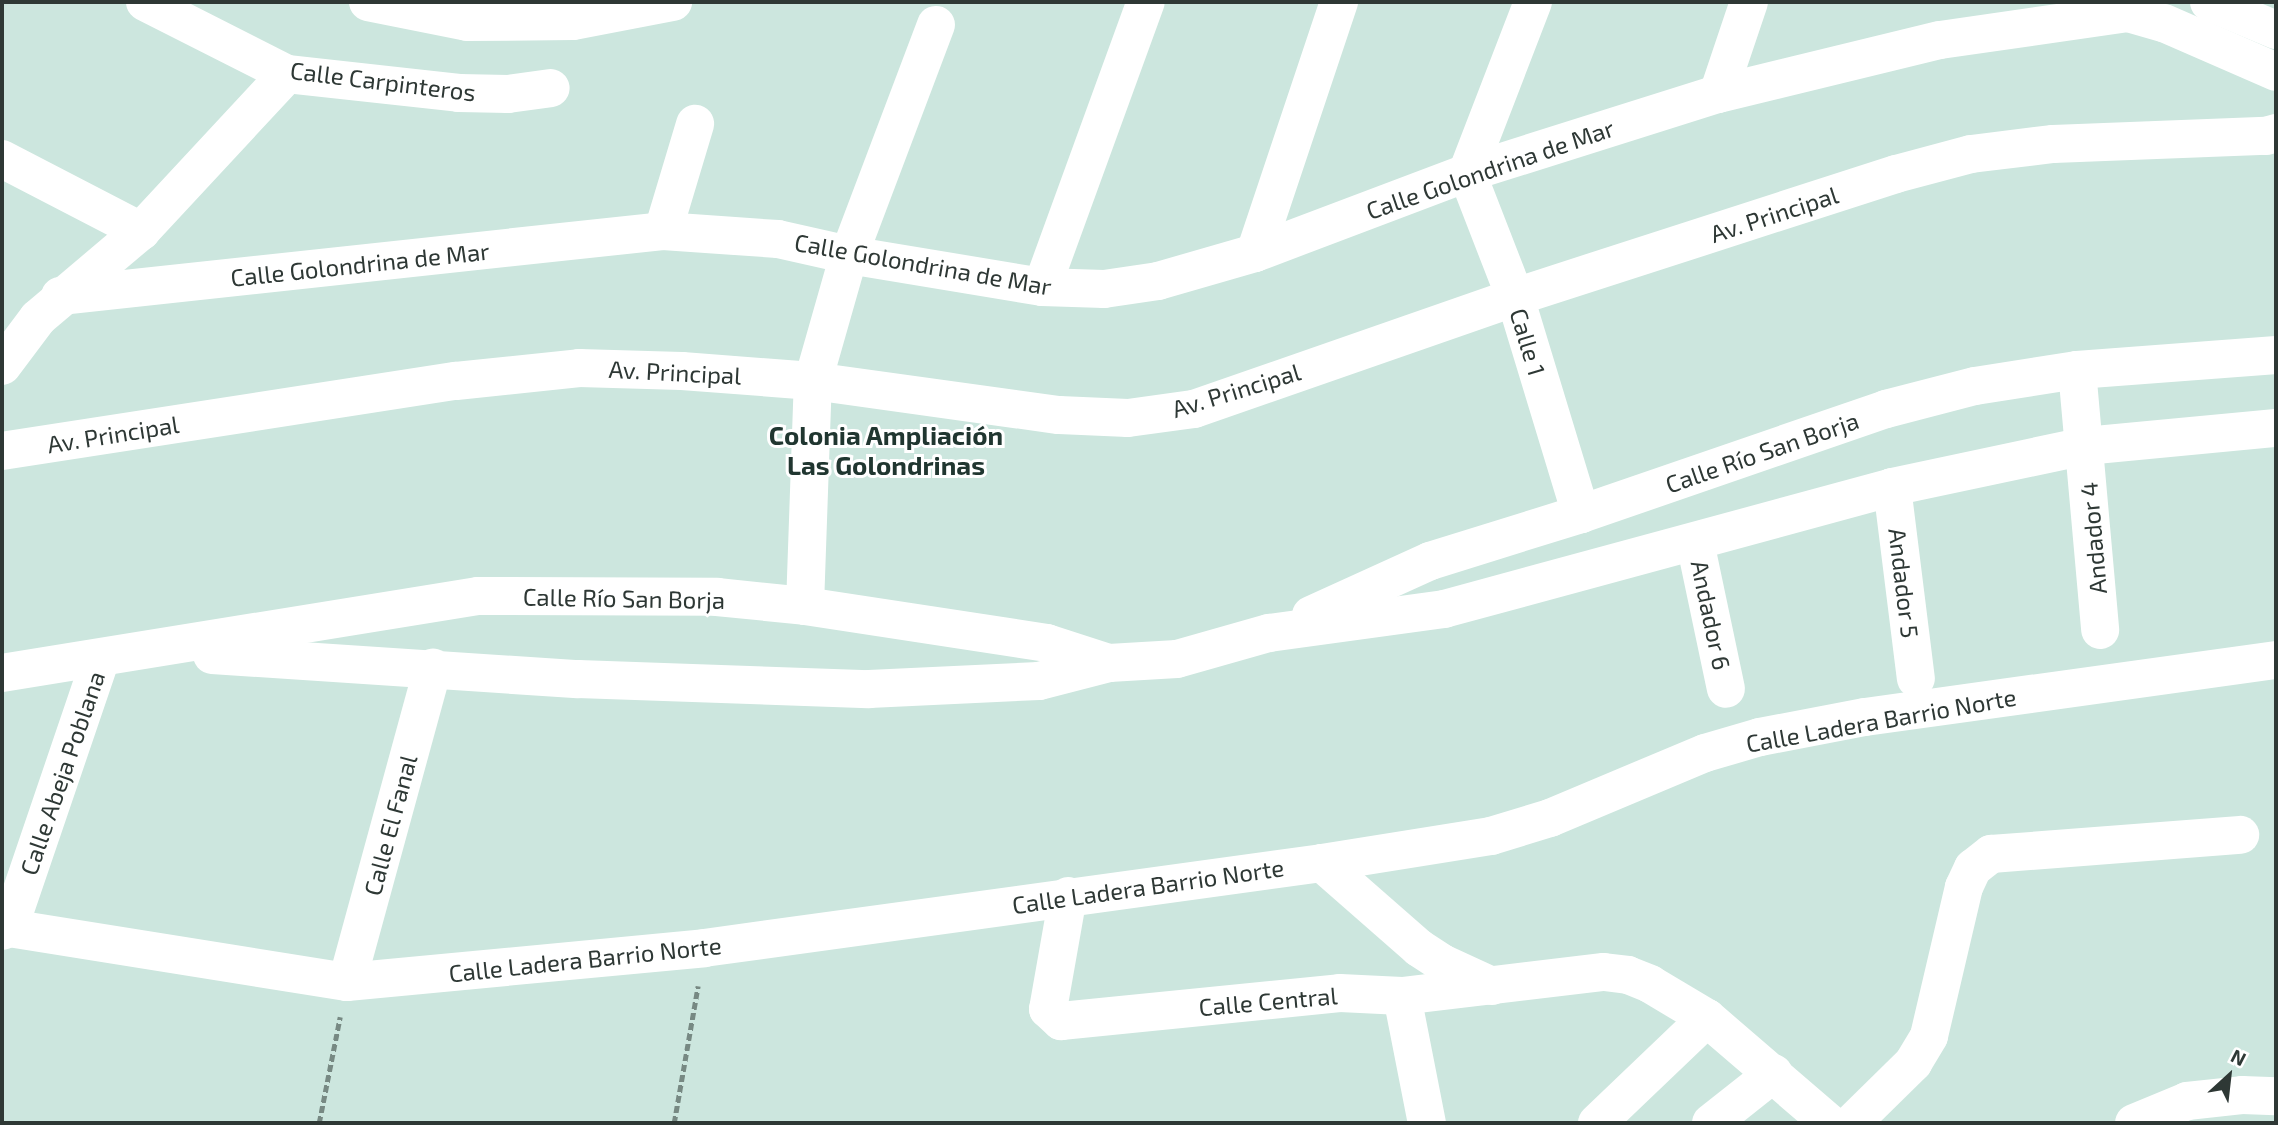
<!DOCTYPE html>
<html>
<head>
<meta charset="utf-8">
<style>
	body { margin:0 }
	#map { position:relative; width:2278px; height:1125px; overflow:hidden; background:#cce6de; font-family:"Exo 2",sans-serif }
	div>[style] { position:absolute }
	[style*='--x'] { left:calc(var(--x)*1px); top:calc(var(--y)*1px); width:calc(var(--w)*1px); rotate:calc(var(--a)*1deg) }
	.path>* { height:4.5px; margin-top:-2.25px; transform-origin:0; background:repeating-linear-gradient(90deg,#778983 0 7px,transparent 0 10.5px) }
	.minor>* { height:38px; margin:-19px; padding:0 19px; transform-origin:19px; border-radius:19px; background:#fff }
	span { translate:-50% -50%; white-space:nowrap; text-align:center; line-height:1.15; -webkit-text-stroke:6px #fff; paint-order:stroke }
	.street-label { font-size:24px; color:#2e3835 }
	.neighbourhood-label { font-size:26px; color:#203630; font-weight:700 }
	.frame { position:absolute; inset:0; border:4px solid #2e3835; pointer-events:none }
	.north { position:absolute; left:2194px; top:1041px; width:70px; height:70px; -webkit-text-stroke:5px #fff; paint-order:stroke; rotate:27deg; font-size:19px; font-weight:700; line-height:28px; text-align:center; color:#2e3835 }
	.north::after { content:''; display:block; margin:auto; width:24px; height:32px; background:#2e3835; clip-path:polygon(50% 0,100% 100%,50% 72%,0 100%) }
</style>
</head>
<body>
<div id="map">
	<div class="path">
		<div style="--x:319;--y:1123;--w:108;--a:-78.8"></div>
		<div style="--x:674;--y:1123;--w:139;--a:-80.1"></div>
	</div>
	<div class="minor">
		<div style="--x:145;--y:2;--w:159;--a:26.9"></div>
		<div style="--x:287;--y:74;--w:173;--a:6.3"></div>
		<div style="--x:459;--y:93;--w:49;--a:1.2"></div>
		<div style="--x:508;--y:94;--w:43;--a:-7.9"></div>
		<div style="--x:368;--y:2;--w:101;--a:11.4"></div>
		<div style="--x:467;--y:22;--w:106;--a:-0.5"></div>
		<div style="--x:573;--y:21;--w:102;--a:-10.8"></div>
		<div style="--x:1533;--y:2;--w:183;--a:111.1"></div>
		<div style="--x:1467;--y:173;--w:133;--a:68.8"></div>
		<div style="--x:1515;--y:297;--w:227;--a:73.1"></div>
		<div style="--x:2209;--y:2;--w:73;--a:22.7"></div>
		<div style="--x:1718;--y:94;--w:97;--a:-71.4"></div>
		<div style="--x:2;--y:159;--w:157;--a:27.4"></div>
		<div style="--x:663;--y:231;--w:112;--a:-73.3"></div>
		<div style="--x:1255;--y:253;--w:265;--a:-71.5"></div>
		<div style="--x:1042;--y:287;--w:303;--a:-70"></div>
		<div style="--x:60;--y:296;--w:606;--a:-6.15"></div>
		<div style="--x:663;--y:231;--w:115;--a:4"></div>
		<div style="--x:778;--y:239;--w:73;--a:12.7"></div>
		<div style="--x:849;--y:255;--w:196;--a:9.4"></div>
		<div style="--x:1042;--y:287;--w:62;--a:1.8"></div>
		<div style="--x:1104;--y:289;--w:55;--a:-8.4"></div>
		<div style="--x:1158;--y:281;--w:101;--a:-16.1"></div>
		<div style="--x:1255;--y:253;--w:227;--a:-20.7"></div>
		<div style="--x:1467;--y:173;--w:263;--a:-17.5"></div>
		<div style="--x:1718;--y:94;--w:228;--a:-13.7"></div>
		<div style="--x:1940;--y:40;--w:190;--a:-8.2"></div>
		<div style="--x:2128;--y:13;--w:37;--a:16"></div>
		<div style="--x:2164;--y:23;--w:122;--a:23.6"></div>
		<div style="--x:2;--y:366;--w:60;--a:-53.1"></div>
		<div style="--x:38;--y:318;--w:135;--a:-40.2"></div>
		<div style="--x:141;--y:231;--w:214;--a:-47.1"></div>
		<div style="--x:2077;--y:370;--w:261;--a:84.9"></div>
		<div style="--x:2;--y:451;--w:459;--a:-8.8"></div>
		<div style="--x:456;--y:381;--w:124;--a:-6"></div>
		<div style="--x:579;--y:368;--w:103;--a:1.7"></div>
		<div style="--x:682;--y:371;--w:131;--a:4.4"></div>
		<div style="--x:813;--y:381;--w:248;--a:7.9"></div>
		<div style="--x:1059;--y:415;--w:69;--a:2.5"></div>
		<div style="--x:1128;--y:418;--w:67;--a:-7.8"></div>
		<div style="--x:1194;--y:409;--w:340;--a:-19.2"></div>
		<div style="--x:1515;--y:297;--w:400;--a:-17.9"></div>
		<div style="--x:1896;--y:174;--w:78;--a:-14.9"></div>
		<div style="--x:1971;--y:154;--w:83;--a:-7"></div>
		<div style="--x:2053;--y:144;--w:213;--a:-2.2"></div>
		<div style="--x:2266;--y:136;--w:10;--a:-17"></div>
		<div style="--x:1892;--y:487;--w:193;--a:82.9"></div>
		<div style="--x:1695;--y:542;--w:150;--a:78.1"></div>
		<div style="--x:805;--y:606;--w:225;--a:-88"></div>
		<div style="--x:813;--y:381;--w:131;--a:-74.1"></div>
		<div style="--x:849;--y:255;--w:246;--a:-69.3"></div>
		<div style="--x:1311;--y:615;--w:131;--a:-24.4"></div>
		<div style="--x:1430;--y:561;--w:158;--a:-17.3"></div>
		<div style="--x:1581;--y:514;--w:323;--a:-19"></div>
		<div style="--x:1886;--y:409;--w:92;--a:-14.5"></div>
		<div style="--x:1975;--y:386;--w:103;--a:-8.9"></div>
		<div style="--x:2077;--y:370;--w:200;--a:-4.3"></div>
		<div style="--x:212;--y:655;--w:367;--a:3.8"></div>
		<div style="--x:578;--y:679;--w:291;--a:2"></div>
		<div style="--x:869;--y:689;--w:170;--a:-2.7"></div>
		<div style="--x:1039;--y:681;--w:72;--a:-14.4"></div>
		<div style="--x:2;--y:673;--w:482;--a:-9.2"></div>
		<div style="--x:478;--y:596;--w:239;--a:0.2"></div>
		<div style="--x:717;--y:597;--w:88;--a:5.8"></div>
		<div style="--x:805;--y:606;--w:245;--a:8.7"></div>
		<div style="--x:1047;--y:643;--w:65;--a:17.9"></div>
		<div style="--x:1109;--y:663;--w:68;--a:-3.4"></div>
		<div style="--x:1177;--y:659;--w:96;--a:-15.8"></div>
		<div style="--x:1269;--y:633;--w:177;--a:-7.8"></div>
		<div style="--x:1444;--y:609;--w:464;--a:-15.2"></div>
		<div style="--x:1892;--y:487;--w:197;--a:-12"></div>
		<div style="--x:2085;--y:446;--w:192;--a:-5.4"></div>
		<div style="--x:1322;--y:863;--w:129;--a:41.2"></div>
		<div style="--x:1419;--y:948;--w:27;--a:33"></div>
		<div style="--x:1442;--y:963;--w:55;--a:24.7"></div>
		<div style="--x:1068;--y:896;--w:115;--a:100"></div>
		<div style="--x:1048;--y:1009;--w:18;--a:43"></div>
		<div style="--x:1061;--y:1021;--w:280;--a:-5.7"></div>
		<div style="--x:1340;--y:993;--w:62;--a:2.8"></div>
		<div style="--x:1402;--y:996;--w:203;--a:-6.8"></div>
		<div style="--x:1604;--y:972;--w:24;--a:7"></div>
		<div style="--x:1628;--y:975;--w:24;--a:22"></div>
		<div style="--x:1650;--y:984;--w:66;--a:30.8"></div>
		<div style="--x:1707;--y:1018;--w:161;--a:40.7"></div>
		<div style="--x:9;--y:928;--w:285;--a:-71.2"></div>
		<div style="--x:2;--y:931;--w:8;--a:-23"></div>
		<div style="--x:9;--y:928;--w:342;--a:9.1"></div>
		<div style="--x:347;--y:982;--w:359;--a:-5.4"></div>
		<div style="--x:704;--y:948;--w:624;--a:-7.83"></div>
		<div style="--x:1322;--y:863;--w:171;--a:-9.1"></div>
		<div style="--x:1491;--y:836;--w:62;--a:-17"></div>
		<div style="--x:1550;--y:818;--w:168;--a:-22.8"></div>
		<div style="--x:1705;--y:753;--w:57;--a:-16.2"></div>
		<div style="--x:1760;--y:737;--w:107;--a:-10.8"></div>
		<div style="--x:1865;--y:717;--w:415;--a:-7.9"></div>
		<div style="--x:347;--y:982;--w:326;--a:-74.7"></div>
		<div style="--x:1402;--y:996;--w:129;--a:78.9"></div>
		<div style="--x:1597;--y:1123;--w:152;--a:-43.7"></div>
		<div style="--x:1711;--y:1123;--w:80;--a:-38.4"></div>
		<div style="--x:1852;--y:1123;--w:86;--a:-44.5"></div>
		<div style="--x:1913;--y:1063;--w:31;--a:-59"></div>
		<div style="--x:1929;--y:1036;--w:153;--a:-76.8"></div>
		<div style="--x:1964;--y:887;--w:21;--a:-65"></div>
		<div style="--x:1973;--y:868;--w:23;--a:-38"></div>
		<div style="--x:1991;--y:854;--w:250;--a:-4.4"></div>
		<div style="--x:2134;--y:1123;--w:57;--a:-22.5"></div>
		<div style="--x:2187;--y:1101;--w:55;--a:-6.2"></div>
		<div style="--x:2242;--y:1095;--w:34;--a:2"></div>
	</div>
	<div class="street-label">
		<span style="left:383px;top:81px;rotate:7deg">Calle Carpinteros</span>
		<span style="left:1490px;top:169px;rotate:-19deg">Calle Golondrina de Mar</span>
		<span style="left:1774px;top:214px;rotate:-18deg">Av. Principal</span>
		<span style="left:360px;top:264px;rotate:-6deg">Calle Golondrina de Mar</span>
		<span style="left:923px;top:264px;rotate:10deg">Calle Golondrina de Mar</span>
		<span style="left:1528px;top:342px;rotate:73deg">Calle 1</span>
		<span style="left:675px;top:372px;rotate:3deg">Av. Principal</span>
		<span style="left:1236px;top:390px;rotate:-17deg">Av. Principal</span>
		<span style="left:113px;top:434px;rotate:-9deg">Av. Principal</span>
		<span style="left:1762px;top:452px;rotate:-19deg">Calle Río San Borja</span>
		<span style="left:2093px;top:538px;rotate:-95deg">Andador 4</span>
		<span style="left:1904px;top:583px;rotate:83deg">Andador 5</span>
		<span style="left:624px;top:598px;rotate:1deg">Calle Río San Borja</span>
		<span style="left:1711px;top:615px;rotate:78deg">Andador 6</span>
		<span style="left:1881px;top:720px;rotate:-10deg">Calle Ladera Barrio Norte</span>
		<span style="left:62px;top:773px;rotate:-71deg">Calle Abeja Poblana</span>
		<span style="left:390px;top:825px;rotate:-75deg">Calle El Fanal</span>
		<span style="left:1148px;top:886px;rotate:-8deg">Calle Ladera Barrio Norte</span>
		<span style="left:585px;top:959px;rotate:-6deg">Calle Ladera Barrio Norte</span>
		<span style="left:1268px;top:1001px;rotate:-5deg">Calle Central</span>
	</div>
	<div class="neighbourhood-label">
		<span style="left:886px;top:450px">Colonia Ampliación<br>Las Golondrinas</span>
	</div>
	<div class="frame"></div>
	<div class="north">N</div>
</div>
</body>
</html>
